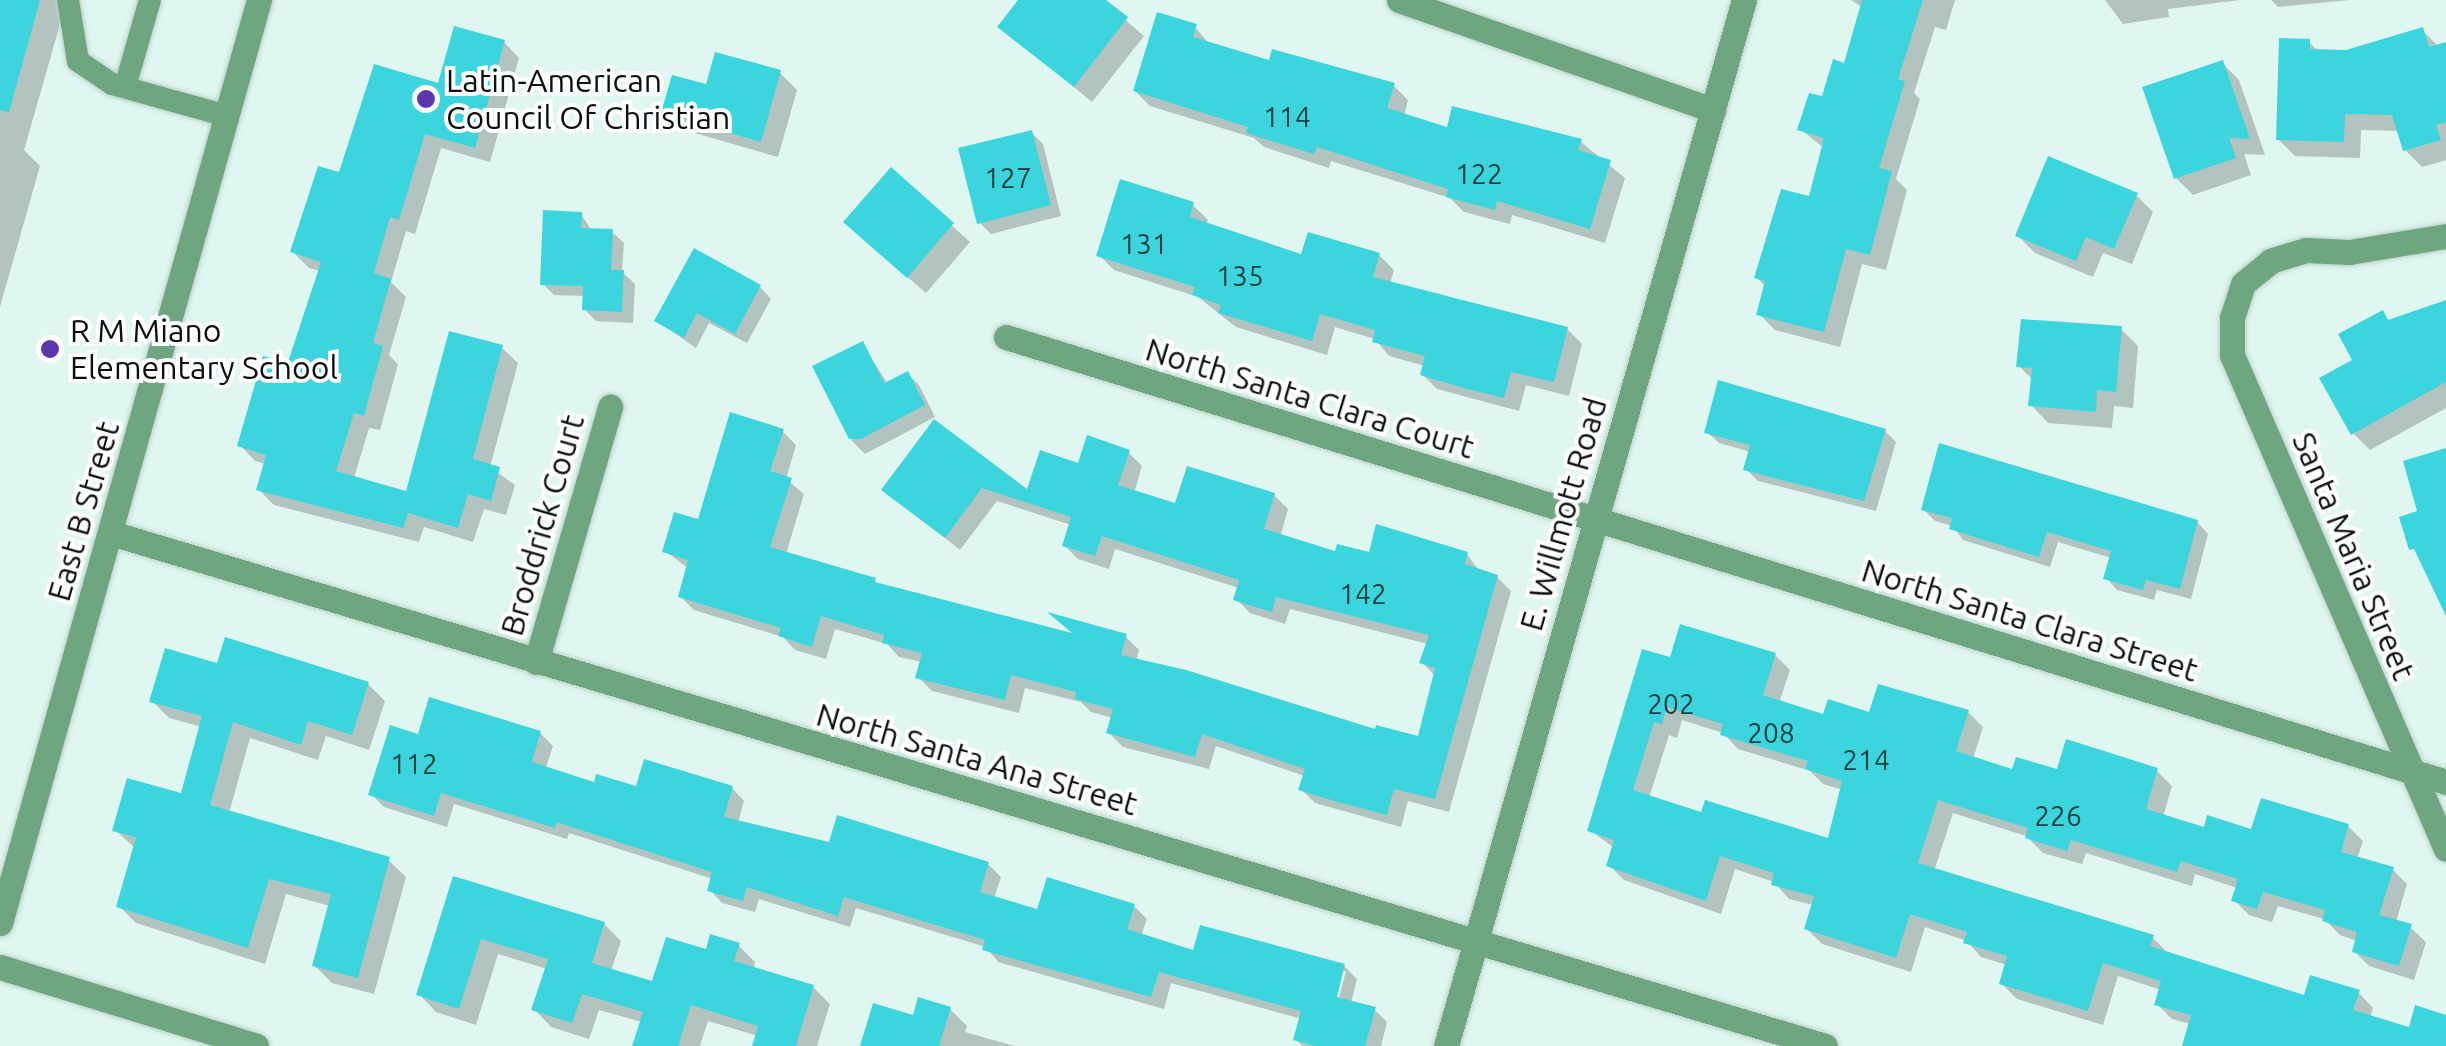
<!DOCTYPE html>
<html>
<head>
<meta charset="utf-8">
<style>
	body { margin:0 }
	#map { position:relative; width:2446px; height:1046px; overflow:hidden; background:#e0f6f0; font-family:Ubuntu,sans-serif }
	div>[style] { position:absolute }
	[style*='--x'] { left:calc(var(--x)*1px); top:calc(var(--y)*1px); width:calc(var(--w)*1px); rotate:calc(var(--a)*1deg) }
	.shadow>* { inset:0; background:#0003 }
	.building>* { inset:0; background:#3dd5dd }
	.roads { filter:drop-shadow(0 0 2px #bed1cc) drop-shadow(0 0 2px #bed1cc) }
	.lane>* { height:22px; margin:-11px; padding:0 11px; transform-origin:11px; border-radius:11px; background:#6ea680 }
	.street>* { height:25px; margin:-12.5px; padding:0 12.5px; transform-origin:12.5px; border-radius:12.5px; background:#6ea680 }
	.dots>* { width:28px; height:28px; translate:-50% -50%; box-sizing:border-box; border:5px solid #fff; border-radius:50% }
	span { translate:-50% -50%; white-space:nowrap; text-align:center; line-height:1.15; -webkit-text-stroke:8px #fff; paint-order:stroke }
	.number-label { font-size:28px; color:#174242 }
	.number-label span { -webkit-text-stroke-width:0 }
	.poi-label { font-size:32px; color:#0a110f }
	.left { translate:0 -50%; text-align:left }
	.street-label { font-size:32px; color:#0a110f }
</style>
</head>
<body>
<div id="map">
	<div class="shadow">
		<div style="clip-path:polygon(0 0,67px 0,24px 150px,40px 166px,0 307px)"></div>
		<div style="clip-path:polygon(1021px 0,1102px 0,1144px 36px,1092px 102px,1000px 26px)"></div>
		<div style="clip-path:polygon(1851px 0,1955px 0,1946px 30px,1935px 27px,1914px 93px,1920px 99px,1896px 179px,1907px 190px,1886px 270px,1862px 264px,1840px 347px,1775px 330px,1759px 314px,1766px 287px,1757px 278px,1811px 199px,1824px 148px,1800px 129px,1846px 66px,1863px 8px)"></div>
		<div style="clip-path:polygon(2105px 0,2240px 0,2168px 9px,2169px 17px,2123px 24px)"></div>
		<div style="clip-path:polygon(2271px 0,2350px 0,2278px 7px)"></div>
		<div style="clip-path:polygon(1195px 27px,1210px 45px,1270px 63px,1393px 85px,1408px 100px,1404px 116px,1449px 130px,1581px 142px,1625px 178px,1605px 243px,1512px 215px,1510px 224px,1464px 212px,1450px 198px,1331px 161px,1329px 168px,1264px 147px,1254px 138px,1150px 106px,1135px 91px)"></div>
		<div style="clip-path:polygon(2422px 30px,2439px 47px,2446px 44px,2446px 160px,2422px 167px,2405px 150px,2400px 131px,2361px 130px,2360px 158px,2295px 156px,2278px 139px,2308px 41px,2319px 52px,2346px 52px)"></div>
		<div style="clip-path:polygon(504px 42px,519px 58px,490px 162px,441px 148px,415px 234px,406px 231px,391px 282px,406px 297px,389px 355px,398px 364px,380px 430px,369px 428px,354px 478px,408px 494px,502px 348px,518px 363px,490px 467px,515px 485px,506px 515px,484px 509px,473px 542px,424px 527px,419px 542px,274px 505px,258px 489px,266px 464px,255px 461px,240px 445px,289px 365px,321px 271px,309px 268px,293px 252px,341px 176px,440px 86px)"></div>
		<div style="clip-path:polygon(2222px 63px,2239px 80px,2265px 155px,2244px 154px,2251px 175px,2193px 195px,2176px 178px)"></div>
		<div style="clip-path:polygon(780px 73px,797px 90px,778px 157px,681px 129px,664px 112px,708px 87px)"></div>
		<div style="clip-path:polygon(1031px 132px,1043px 144px,1061px 216px,991px 234px,979px 222px)"></div>
		<div style="clip-path:polygon(891px 171px,970px 242px,926px 293px,863px 239px)"></div>
		<div style="clip-path:polygon(2136px 195px,2153px 212px,2132px 264px,2103px 253px,2093px 277px,2035px 253px,2018px 236px)"></div>
		<div style="clip-path:polygon(1193px 205px,1208px 220px,1206px 225px,1303px 257px,1379px 255px,1394px 270px,1390px 284px,1567px 329px,1582px 344px,1569px 396px,1526px 385px,1519px 411px,1437px 389px,1422px 374px,1425px 366px,1389px 356px,1375px 339px,1335px 327px,1327px 355px,1236px 327px,1198px 297px,1114px 270px,1099px 255px)"></div>
		<div style="clip-path:polygon(581px 214px,592px 231px,612px 232px,624px 243px,622px 272px,635px 284px,633px 323px,596px 321px,584px 309px,585px 296px,554px 295px,543px 284px)"></div>
		<div style="clip-path:polygon(760px 287px,771px 299px,747px 343px,709px 323px,696px 348px,657px 321px)"></div>
		<div style="clip-path:polygon(2446px 305px,2446px 408px,2370px 450px,2353px 433px,2356px 361px,2382px 313px,2391px 322px)"></div>
		<div style="clip-path:polygon(2121px 329px,2138px 346px,2133px 408px,2114px 406px,2112px 428px,2048px 423px,2031px 405px,2033px 380px,2019px 366px)"></div>
		<div style="clip-path:polygon(862px 344px,888px 384px,908px 374px,919px 385px,935px 417px,865px 454px,853px 442px,815px 367px)"></div>
		<div style="clip-path:polygon(934px 423px,1028px 493px,1080px 466px,1128px 452px,1142px 466px,1134px 493px,1176px 506px,1274px 495px,1288px 509px,1280px 537px,1337px 554px,1467px 554px,1480px 572px,1497px 577px,1511px 591px,1449px 812px,1408px 801px,1401px 827px,1315px 803px,1301px 789px,1305px 776px,1216px 746px,1209px 769px,1123px 747px,1109px 733px,1113px 718px,1091px 712px,1081px 702px,1025px 688px,1019px 713px,932px 691px,918px 677px,922px 662px,899px 657px,887px 644px,835px 629px,826px 659px,795px 650px,783px 637px,694px 610px,680px 596px,688px 568px,665px 551px,700px 522px,782px 431px,796px 445px,786px 479px,804px 494px,786px 554px,874px 581px,880px 586px,1078px 637px,1125px 636px,1139px 650px,1136px 661px,1377px 732px,1419px 739px,1435px 676px,1422px 662px,1428px 644px,1290px 609px,1285px 624px,1250px 613px,1236px 599px,1239px 588px,1115px 549px,1109px 569px,1078px 559px,1064px 545px,1071px 525px,997px 501px,960px 550px,884px 489px)"></div>
		<div style="clip-path:polygon(1885px 431px,1896px 442px,1876px 511px,1758px 481px,1746px 469px,1751px 452px,1719px 443px,1707px 432px)"></div>
		<div style="clip-path:polygon(1924px 510px,2197px 522px,2208px 534px,2191px 599px,2157px 590px,2154px 600px,2117px 590px,2106px 578px,2111px 558px,2058px 542px,2050px 567px,1963px 540px,1953px 526px,1935px 521px)"></div>
		<div style="clip-path:polygon(evenodd,1775px 655px,1790px 670px,1779px 703px,1825px 717px,1968px 712px,1983px 727px,1973px 759px,2014px 772px,2157px 771px,2172px 786px,2163px 817px,2205px 830px,2253px 833px,2348px 826px,2363px 841px,2357px 859px,2392px 869px,2407px 884px,2396px 922px,2410px 927px,2426px 942px,2414px 980px,2369px 966px,2354px 951px,2357px 941px,2340px 935px,2324px 919px,2278px 906px,2272px 922px,2249px 915px,2234px 900px,2237px 888px,2195px 874px,2192px 886px,2086px 853px,2082px 864px,2043px 853px,2026px 836px,1953px 813px,1934px 871px,2152px 937px,2167px 952px,2306px 998px,2358px 992px,2373px 1008px,2370px 1018px,2411px 1030px,2446px 1017px,2446px 1046px,2186px 1046px,2190px 1024px,2172px 1019px,2157px 1004px,2161px 990px,2118px 976px,2103px 1025px,2017px 999px,2002px 984px,2007px 965px,1981px 957px,1967px 941px,1925px 927px,1911px 972px,1822px 944px,1807px 929px,1813px 905px,1789px 899px,1774px 882px,1735px 869px,1721px 914px,1624px 880px,1609px 865px,1614px 848px,1590px 830px,1671px 660px,1775px 655px,1682px 720px,1723px 733px,1738px 749px,1810px 771px,1823px 784px,1843px 790px,1830px 841px,1703px 815px,1649px 798px,1669px 735px,1677px 738px,1682px 720px)"></div>
		<div style="clip-path:polygon(219px 666px,368px 684px,385px 701px,369px 750px,326px 736px,318px 760px,250px 738px,229px 813px,388px 860px,406px 877px,374px 994px,332px 983px,315px 966px,330px 906px,286px 894px,265px 964px,136px 923px,119px 906px,135px 848px,115px 830px,183px 796px,202px 727px,169px 718px,152px 701px)"></div>
		<div style="clip-path:polygon(evenodd,540px 733px,553px 746px,546px 767px,596px 785px,637px 790px,732px 788px,744px 801px,738px 823px,830px 845px,988px 864px,1001px 877px,994px 899px,1038px 912px,1134px 906px,1147px 919px,1141px 936px,1195px 953px,1344px 966px,1357px 979px,1351px 1003px,1374px 1009px,1387px 1022px,1381px 1046px,1302px 1046px,1296px 1039px,1302px 1019px,1171px 983px,1164px 1009px,998px 962px,986px 947px,856px 908px,850px 927px,759px 899px,755px 912px,722px 903px,710px 890px,713px 879px,569px 833px,567px 839px,454px 804px,447px 827px,384px 807px,371px 794px,419px 737px,540px 733px,1341px 971px,1346px 971px,1336px 1009px,1332px 1008px,1341px 971px)"></div>
		<div style="clip-path:polygon(455px 879px,604px 924px,621px 941px,611px 971px,654px 984px,707px 953px,738px 945px,755px 962px,754px 969px,813px 987px,830px 1004px,817px 1046px,755px 1046px,758px 1036px,708px 1021px,700px 1046px,635px 1046px,642px 1022px,599px 1010px,589px 1039px,551px 1027px,534px 1009px,547px 969px,498px 954px,476px 1025px,436px 1012px,419px 994px)"></div>
		<div style="clip-path:polygon(950px 1009px,967px 1026px,965px 1032px,1014px 1046px,863px 1046px,915px 1018px)"></div>
	</div>
	<div class="building">
		<div style="clip-path:polygon(0 0,40px 0,9px 112px,0 110px)"></div>
		<div style="clip-path:polygon(1018px 0,1106px 0,1128px 17px,1074px 87px,997px 27px)"></div>
		<div style="clip-path:polygon(1862px 0,1923px 0,1898px 79px,1905px 81px,1879px 168px,1892px 171px,1870px 255px,1846px 249px,1824px 332px,1756px 315px,1765px 281px,1754px 278px,1781px 189px,1809px 196px,1824px 138px,1797px 130px,1809px 93px,1822px 96px,1833px 59px,1844px 63px)"></div>
		<div style="clip-path:polygon(1157px 12px,1197px 24px,1193px 37px,1269px 60px,1272px 49px,1395px 83px,1387px 108px,1447px 127px,1452px 106px,1582px 139px,1578px 150px,1611px 160px,1590px 229px,1497px 201px,1495px 210px,1446px 197px,1448px 189px,1317px 147px,1314px 154px,1246px 133px,1248px 127px,1133px 91px)"></div>
		<div style="clip-path:polygon(454px 26px,505px 40px,475px 148px,425px 134px,399px 220px,390px 217px,374px 273px,391px 279px,373px 343px,383px 346px,364px 416px,354px 413px,336px 471px,406px 491px,449px 331px,503px 345px,473px 459px,500px 467px,491px 501px,468px 494px,458px 528px,408px 513px,403px 528px,256px 490px,266px 455px,237px 446px,263px 356px,288px 362px,321px 262px,290px 252px,318px 166px,339px 172px,374px 64px,438px 83px)"></div>
		<div style="clip-path:polygon(2423px 27px,2429px 47px,2446px 42px,2446px 122px,2436px 125px,2441px 140px,2403px 151px,2392px 115px,2345px 114px,2344px 142px,2276px 140px,2279px 38px,2310px 39px,2310px 49px,2346px 50px)"></div>
		<div style="clip-path:polygon(715px 52px,781px 70px,761px 142px,661px 113px,672px 75px,706px 84px)"></div>
		<div style="clip-path:polygon(2223px 60px,2250px 139px,2229px 138px,2236px 158px,2174px 179px,2142px 87px)"></div>
		<div style="clip-path:polygon(1032px 130px,1051px 205px,977px 224px,958px 148px)"></div>
		<div style="clip-path:polygon(2048px 156px,2138px 193px,2114px 249px,2086px 237px,2076px 261px,2015px 236px)"></div>
		<div style="clip-path:polygon(891px 167px,954px 223px,907px 278px,843px 222px)"></div>
		<div style="clip-path:polygon(1120px 179px,1194px 202px,1190px 217px,1301px 254px,1308px 232px,1380px 253px,1373px 277px,1568px 327px,1554px 382px,1511px 372px,1504px 398px,1464px 388px,1420px 375px,1425px 356px,1372px 342px,1375px 330px,1320px 314px,1312px 341px,1218px 313px,1221px 305px,1192px 295px,1195px 287px,1096px 256px)"></div>
		<div style="clip-path:polygon(543px 210px,582px 212px,581px 228px,613px 229px,611px 270px,624px 270px,622px 312px,582px 310px,583px 286px,540px 285px)"></div>
		<div style="clip-path:polygon(694px 248px,761px 285px,735px 334px,697px 313px,684px 338px,654px 321px)"></div>
		<div style="clip-path:polygon(2446px 300px,2446px 382px,2351px 435px,2319px 378px,2352px 360px,2338px 334px,2383px 310px,2388px 320px)"></div>
		<div style="clip-path:polygon(2021px 319px,2122px 326px,2116px 392px,2097px 390px,2096px 412px,2028px 406px,2032px 368px,2016px 367px)"></div>
		<div style="clip-path:polygon(863px 341px,884px 383px,908px 371px,925px 405px,861px 439px,849px 439px,812px 366px)"></div>
		<div style="clip-path:polygon(1718px 380px,1886px 429px,1864px 501px,1743px 470px,1750px 445px,1704px 433px)"></div>
		<div style="clip-path:polygon(730px 412px,784px 429px,770px 471px,792px 478px,770px 547px,876px 578px,875px 582px,1072px 633px,1047px 612px,1127px 634px,1121px 655px,1186px 670px,1375px 729px,1376px 725px,1418px 736px,1435px 668px,1419px 663px,1429px 635px,1276px 597px,1272px 612px,1233px 600px,1239px 580px,1102px 536px,1095px 556px,1062px 546px,1071px 517px,982px 488px,945px 538px,881px 490px,934px 419px,1027px 489px,1040px 450px,1078px 463px,1087px 435px,1130px 450px,1118px 485px,1175px 503px,1187px 466px,1275px 493px,1264px 529px,1335px 551px,1337px 544px,1369px 552px,1376px 524px,1468px 552px,1465px 564px,1498px 575px,1435px 799px,1394px 789px,1387px 815px,1338px 802px,1298px 790px,1305px 769px,1202px 734px,1195px 757px,1106px 733px,1113px 709px,1075px 699px,1076px 692px,1011px 675px,1005px 700px,915px 678px,922px 653px,882px 643px,884px 635px,821px 616px,812px 647px,778px 636px,781px 628px,678px 597px,688px 560px,662px 552px,674px 512px,698px 519px)"></div>
		<div style="clip-path:polygon(1939px 443px,2198px 520px,2180px 589px,2146px 580px,2143px 590px,2103px 579px,2111px 551px,2047px 532px,2039px 557px,1949px 529px,1952px 518px,1921px 510px)"></div>
		<div style="clip-path:polygon(2446px 448px,2446px 616px,2414px 549px,2409px 550px,2399px 517px,2417px 511px,2403px 461px)"></div>
		<div style="clip-path:polygon(evenodd,1680px 624px,1776px 653px,1763px 695px,1823px 714px,1828px 699px,1869px 712px,1878px 684px,1969px 710px,1956px 751px,2012px 769px,2016px 757px,2057px 769px,2066px 739px,2158px 768px,2146px 809px,2204px 827px,2207px 815px,2251px 829px,2261px 798px,2349px 824px,2341px 852px,2394px 867px,2379px 915px,2412px 924px,2399px 966px,2352px 952px,2357px 932px,2322px 921px,2325px 910px,2263px 892px,2257px 909px,2231px 901px,2238px 879px,2181px 861px,2177px 872px,2071px 840px,2067px 851px,2025px 838px,2028px 828px,1938px 800px,1918px 863px,2154px 935px,2150px 946px,2304px 995px,2310px 975px,2360px 990px,2353px 1010px,2409px 1027px,2415px 1005px,2446px 1015px,2446px 1046px,2182px 1046px,2191px 1015px,2154px 1005px,2161px 981px,2103px 963px,2088px 1011px,1999px 984px,2007px 956px,1963px 943px,1967px 932px,1910px 914px,1896px 958px,1804px 929px,1814px 896px,1771px 885px,1774px 873px,1720px 856px,1706px 901px,1606px 866px,1614px 840px,1587px 831px,1623px 712px,1642px 649px,1670px 657px,1680px 624px,1667px 707px,1723px 724px,1720px 735px,1808px 761px,1805px 769px,1842px 781px,1828px 838px,1705px 800px,1701px 812px,1633px 790px,1654px 722px,1662px 724px,1667px 707px)"></div>
		<div style="clip-path:polygon(225px 637px,369px 682px,352px 735px,308px 721px,301px 745px,233px 722px,210px 805px,390px 857px,358px 978px,312px 966px,331px 894px,269px 879px,248px 948px,116px 907px,136px 837px,112px 831px,127px 778px,181px 793px,202px 716px,149px 702px,165px 648px,217px 663px)"></div>
		<div style="clip-path:polygon(429px 697px,541px 731px,532px 762px,594px 782px,596px 774px,636px 786px,644px 759px,733px 786px,724px 817px,829px 842px,837px 815px,989px 862px,980px 892px,1037px 909px,1047px 877px,1135px 904px,1127px 929px,1193px 950px,1200px 925px,1345px 964px,1337px 997px,1376px 1007px,1365px 1046px,1315px 1046px,1293px 1040px,1301px 1011px,1159px 972px,1151px 997px,982px 950px,985px 940px,844px 897px,838px 916px,747px 887px,743px 901px,707px 891px,712px 872px,556px 822px,555px 828px,441px 793px,434px 816px,368px 795px,390px 725px,418px 734px)"></div>
		<div style="clip-path:polygon(453px 876px,605px 922px,592px 963px,652px 981px,666px 937px,706px 949px,710px 934px,740px 943px,734px 961px,814px 985px,796px 1046px,752px 1046px,758px 1026px,691px 1005px,678px 1046px,632px 1046px,643px 1012px,582px 994px,572px 1023px,531px 1010px,548px 959px,481px 939px,459px 1009px,416px 995px)"></div>
		<div style="clip-path:polygon(918px 997px,951px 1007px,939px 1046px,860px 1046px,873px 1003px,913px 1015px)"></div>
	</div>
	<div class="roads">
		<div class="lane">
			<div style="--x:68;--y:0;--w:62;--a:80.7"></div>
			<div style="--x:78;--y:61;--w:41;--a:34.1"></div>
			<div style="--x:112;--y:84;--w:119;--a:15.5"></div>
			<div style="--x:125;--y:87;--w:91;--a:-74"></div>
		</div>
		<div class="street">
			<div style="--x:1399;--y:0;--w:333;--a:19.3"></div>
			<div style="--x:2446;--y:236;--w:98;--a:170.6"></div>
			<div style="--x:2349;--y:252;--w:43;--a:-177.3"></div>
			<div style="--x:2306;--y:250;--w:37;--a:163"></div>
			<div style="--x:2271;--y:261;--w:36;--a:141"></div>
			<div style="--x:2243;--y:284;--w:35;--a:108"></div>
			<div style="--x:2232;--y:317;--w:38;--a:90"></div>
			<div style="--x:2232;--y:355;--w:538;--a:66.58"></div>
			<div style="--x:1006;--y:337;--w:1507;--a:17.17"></div>
			<div style="--x:111;--y:533;--w:1789;--a:16.66"></div>
			<div style="--x:536;--y:662;--w:266;--a:-73.8"></div>
			<div style="--x:0;--y:923;--w:959;--a:-74.33"></div>
			<div style="--x:0;--y:967;--w:268;--a:17.1"></div>
			<div style="--x:1446;--y:1046;--w:1088;--a:-74.1"></div>
		</div>
	</div>
	<div class="dots">
		<div style="left:426px;top:99px;background:#5d36ae"></div>
		<div style="left:50px;top:349px;background:#5d36ae"></div>
	</div>
	<div class="number-label">
		<span style="left:1287px;top:117px">114</span>
		<span style="left:1479px;top:174px">122</span>
		<span style="left:1008px;top:178px">127</span>
		<span style="left:1144px;top:244px">131</span>
		<span style="left:1240px;top:276px">135</span>
		<span style="left:1363px;top:594px">142</span>
		<span style="left:1671px;top:704px">202</span>
		<span style="left:1771px;top:733px">208</span>
		<span style="left:1866px;top:760px">214</span>
		<span style="left:414px;top:764px">112</span>
		<span style="left:2058px;top:816px">226</span>
	</div>
	<div class="poi-label">
		<span class="left" style="left:446px;top:99px">Latin-American<br>Council Of Christian</span>
		<span class="left" style="left:70px;top:349px">R M Miano<br>Elementary School</span>
	</div>
	<div class="street-label">
		<span style="left:1310px;top:398px;rotate:17deg">North Santa Clara Court</span>
		<span style="left:83px;top:511px;rotate:-74deg">East B Street</span>
		<span style="left:1563px;top:514px;rotate:-74deg">E. Willmott Road</span>
		<span style="left:542px;top:525px;rotate:-74deg">Broddrick Court</span>
		<span style="left:2354px;top:556px;rotate:67deg">Santa Maria Street</span>
		<span style="left:2030px;top:620px;rotate:17deg">North Santa Clara Street</span>
		<span style="left:977px;top:759px;rotate:16deg">North Santa Ana Street</span>
	</div>
</div>
</body>
</html>
